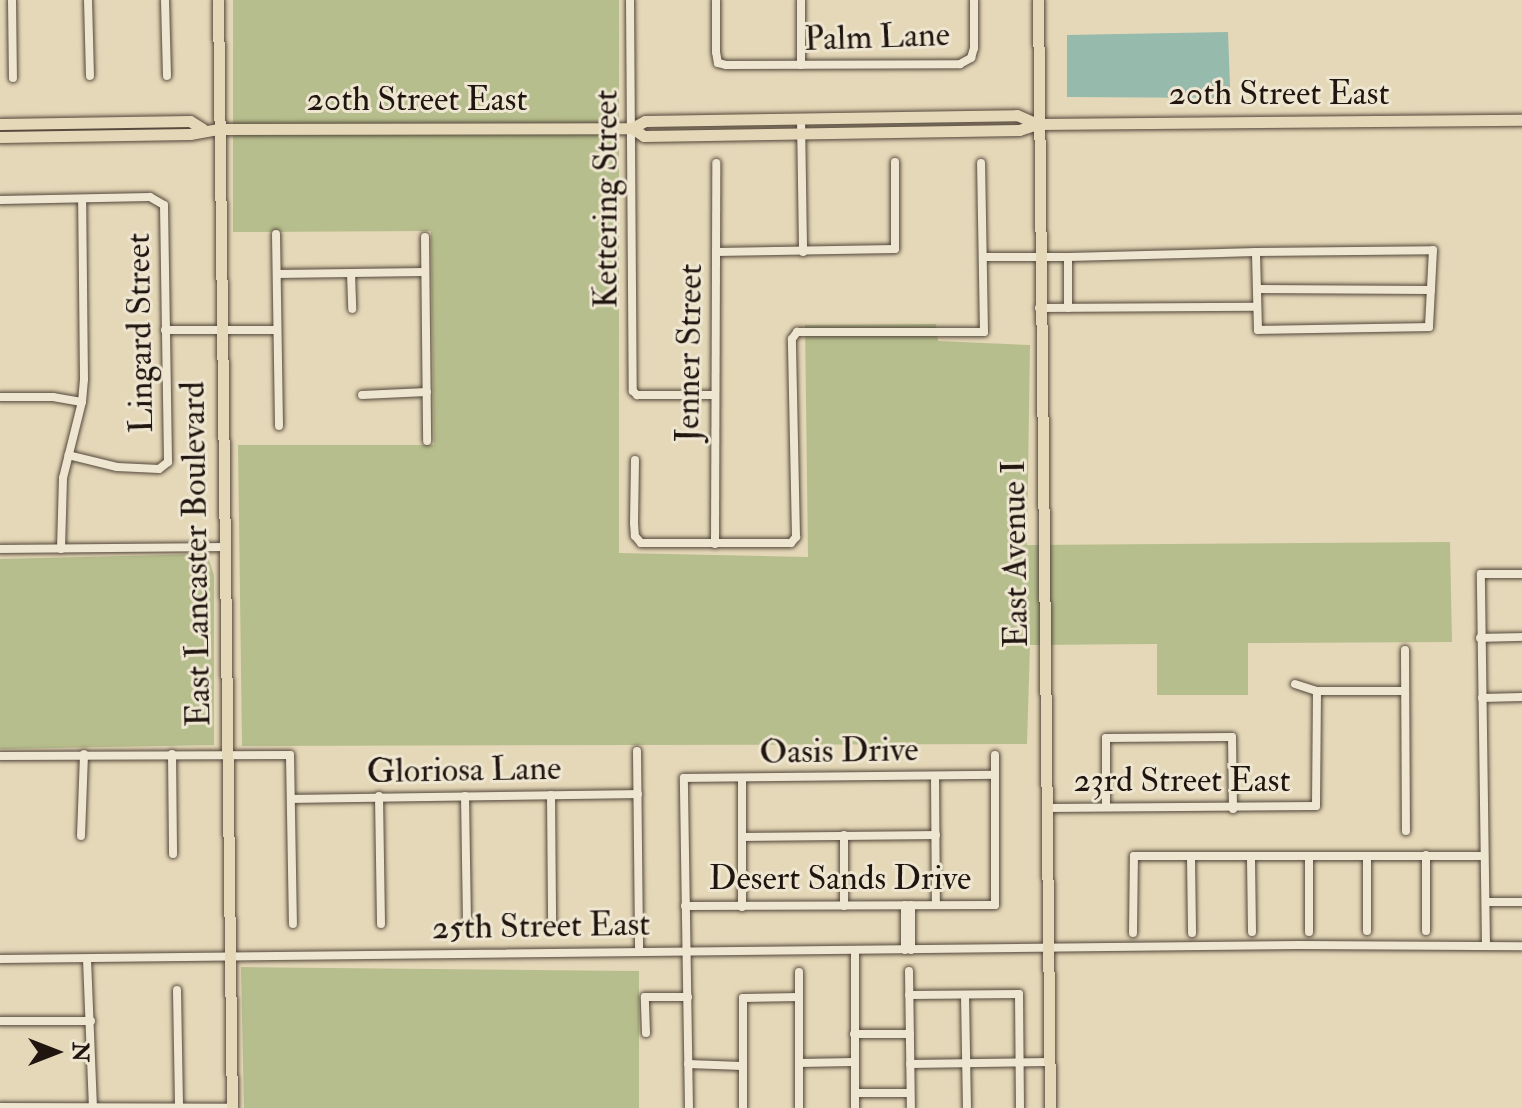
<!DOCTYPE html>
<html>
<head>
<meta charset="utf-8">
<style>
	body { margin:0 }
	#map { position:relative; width:1522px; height:1108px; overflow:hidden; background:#e5d8b8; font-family:"IM FELL Double Pica",serif }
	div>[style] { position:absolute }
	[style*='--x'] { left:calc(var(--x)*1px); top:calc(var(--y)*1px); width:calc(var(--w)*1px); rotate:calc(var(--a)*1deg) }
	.green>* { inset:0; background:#b7be8d }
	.water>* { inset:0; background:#96baac }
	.roads { filter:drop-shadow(0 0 2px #52463a) drop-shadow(0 0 2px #52463a) }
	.minor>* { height:8px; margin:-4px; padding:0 4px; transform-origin:4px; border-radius:4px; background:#eee6d1 }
	.major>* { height:11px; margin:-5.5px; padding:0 5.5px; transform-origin:5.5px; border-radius:5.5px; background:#e5d8b8 }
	span { translate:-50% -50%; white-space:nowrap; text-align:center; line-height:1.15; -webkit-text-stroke:6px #eee6d1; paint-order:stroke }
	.street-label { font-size:34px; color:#211510 }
	.north { position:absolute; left:16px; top:1012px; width:80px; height:80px; -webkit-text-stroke:6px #eee6d1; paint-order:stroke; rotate:90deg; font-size:22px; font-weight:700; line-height:32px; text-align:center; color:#211510 }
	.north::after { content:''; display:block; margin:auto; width:28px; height:36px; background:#211510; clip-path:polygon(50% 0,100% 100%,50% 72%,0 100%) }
</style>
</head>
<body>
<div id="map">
	<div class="green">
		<div style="clip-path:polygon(233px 0,619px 0,619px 553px,808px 557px,805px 325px,936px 324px,938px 341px,1030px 345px,1027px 545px,1450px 542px,1452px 642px,1248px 643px,1248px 695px,1157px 695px,1157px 644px,1030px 645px,1027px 744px,242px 746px,238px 445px,434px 445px,431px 231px,233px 232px)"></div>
		<div style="clip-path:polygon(207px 554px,214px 575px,214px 745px,0 749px,0 559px)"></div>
		<div style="clip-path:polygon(241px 967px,639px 971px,639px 1108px,244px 1108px)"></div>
	</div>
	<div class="water">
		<div style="clip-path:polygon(1228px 32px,1230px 87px,1225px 98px,1067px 97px,1067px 35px)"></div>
	</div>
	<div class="roads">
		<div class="minor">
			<div style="--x:12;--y:0;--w:78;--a:89.3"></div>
			<div style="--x:88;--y:0;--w:76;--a:88.5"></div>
			<div style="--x:165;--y:0;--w:76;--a:88.5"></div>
			<div style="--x:630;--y:0;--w:391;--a:89.6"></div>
			<div style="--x:633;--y:391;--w:6;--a:45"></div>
			<div style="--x:637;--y:395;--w:76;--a:0"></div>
			<div style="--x:716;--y:0;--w:52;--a:90"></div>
			<div style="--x:716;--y:52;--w:11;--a:80"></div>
			<div style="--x:718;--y:63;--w:8;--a:14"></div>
			<div style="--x:726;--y:65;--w:234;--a:-0.2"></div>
			<div style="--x:960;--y:64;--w:13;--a:-29"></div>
			<div style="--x:971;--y:58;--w:10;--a:-73"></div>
			<div style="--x:974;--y:48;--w:48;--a:-90"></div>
			<div style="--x:801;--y:0;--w:65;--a:90"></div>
			<div style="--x:801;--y:119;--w:133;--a:89.1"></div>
			<div style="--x:0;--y:200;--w:150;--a:-1.1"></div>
			<div style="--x:150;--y:197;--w:16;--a:30"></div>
			<div style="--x:164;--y:205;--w:257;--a:89.1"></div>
			<div style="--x:168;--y:462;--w:11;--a:142"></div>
			<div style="--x:159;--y:469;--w:42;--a:-177.3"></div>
			<div style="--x:117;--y:467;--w:50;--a:-166.2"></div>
			<div style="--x:276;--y:234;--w:192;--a:89.1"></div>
			<div style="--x:425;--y:237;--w:204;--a:89.4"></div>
			<div style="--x:716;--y:252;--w:179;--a:-1"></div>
			<div style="--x:895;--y:249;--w:87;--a:-90"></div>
			<div style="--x:983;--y:257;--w:85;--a:0"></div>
			<div style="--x:1068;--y:257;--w:188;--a:-1.5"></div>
			<div style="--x:1256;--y:252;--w:177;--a:-0.6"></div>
			<div style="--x:1433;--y:250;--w:77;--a:93"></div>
			<div style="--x:1429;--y:327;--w:171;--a:179"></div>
			<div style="--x:1258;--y:330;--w:78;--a:-91.5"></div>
			<div style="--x:1068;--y:257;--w:51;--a:90"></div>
			<div style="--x:351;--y:273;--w:36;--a:88"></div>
			<div style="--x:277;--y:274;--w:148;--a:-0.8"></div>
			<div style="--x:1257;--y:289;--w:174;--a:0.3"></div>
			<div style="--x:1039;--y:308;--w:218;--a:-0.3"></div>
			<div style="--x:165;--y:330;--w:112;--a:0"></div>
			<div style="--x:362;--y:395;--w:65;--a:-2.6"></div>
			<div style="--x:0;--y:397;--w:53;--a:0"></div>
			<div style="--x:53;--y:397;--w:29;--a:10"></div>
			<div style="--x:635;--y:460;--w:63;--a:90.9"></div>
			<div style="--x:634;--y:523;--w:13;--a:86"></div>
			<div style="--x:635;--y:536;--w:9;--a:49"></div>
			<div style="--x:641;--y:543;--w:150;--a:0"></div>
			<div style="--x:791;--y:543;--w:8;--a:-50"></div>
			<div style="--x:796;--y:537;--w:198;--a:-91.2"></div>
			<div style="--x:792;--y:339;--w:9;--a:-54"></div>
			<div style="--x:797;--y:332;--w:187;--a:0"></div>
			<div style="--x:984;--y:332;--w:169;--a:-91"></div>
			<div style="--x:715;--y:544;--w:381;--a:-89.8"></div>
			<div style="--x:0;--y:549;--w:224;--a:-0.5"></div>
			<div style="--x:61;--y:549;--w:71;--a:-88.4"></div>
			<div style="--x:63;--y:478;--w:78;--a:-76"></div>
			<div style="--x:82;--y:402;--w:23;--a:-85"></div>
			<div style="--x:84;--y:379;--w:180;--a:-90.6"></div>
			<div style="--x:1480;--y:638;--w:42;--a:-1.4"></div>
			<div style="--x:1405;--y:650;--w:181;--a:89.7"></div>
			<div style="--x:1295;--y:684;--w:23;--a:18"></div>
			<div style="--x:1317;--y:691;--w:88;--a:0"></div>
			<div style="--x:1482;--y:698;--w:40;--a:-1.4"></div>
			<div style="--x:637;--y:751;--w:200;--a:89.4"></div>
			<div style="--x:172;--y:754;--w:100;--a:89.4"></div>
			<div style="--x:0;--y:756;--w:290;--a:-0.2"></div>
			<div style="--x:290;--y:755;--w:169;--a:89"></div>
			<div style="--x:935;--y:776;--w:128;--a:89.6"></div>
			<div style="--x:551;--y:795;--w:127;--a:89.5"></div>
			<div style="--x:379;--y:796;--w:128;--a:89.1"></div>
			<div style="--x:465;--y:796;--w:127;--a:89.1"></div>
			<div style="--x:291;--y:799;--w:347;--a:-0.8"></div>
			<div style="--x:1106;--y:807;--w:69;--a:-90"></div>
			<div style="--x:1106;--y:738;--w:126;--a:-0.5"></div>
			<div style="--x:1232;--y:737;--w:72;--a:89.2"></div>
			<div style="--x:1047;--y:808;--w:269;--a:-0.4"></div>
			<div style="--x:1316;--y:806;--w:115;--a:-89.5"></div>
			<div style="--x:844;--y:835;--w:71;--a:90"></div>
			<div style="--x:81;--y:836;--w:82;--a:-87.9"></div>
			<div style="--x:743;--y:837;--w:193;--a:-0.6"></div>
			<div style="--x:1367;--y:856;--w:75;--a:90"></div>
			<div style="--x:1309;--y:857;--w:75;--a:90"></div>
			<div style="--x:1191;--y:858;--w:75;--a:89.2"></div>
			<div style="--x:1251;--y:859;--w:73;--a:89.2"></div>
			<div style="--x:1486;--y:902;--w:36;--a:0"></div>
			<div style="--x:905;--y:905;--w:45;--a:90"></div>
			<div style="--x:911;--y:905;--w:45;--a:90"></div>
			<div style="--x:685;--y:906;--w:310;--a:-0.2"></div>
			<div style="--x:995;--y:905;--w:150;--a:-90"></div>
			<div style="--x:742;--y:907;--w:129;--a:-90"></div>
			<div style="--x:1426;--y:931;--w:76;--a:-90"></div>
			<div style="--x:1133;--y:933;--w:77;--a:-89.3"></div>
			<div style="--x:1134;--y:856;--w:349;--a:0"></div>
			<div style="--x:1486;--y:946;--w:372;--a:-90.8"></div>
			<div style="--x:1481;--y:574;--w:41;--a:0"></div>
			<div style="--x:0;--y:959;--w:1299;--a:-0.62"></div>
			<div style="--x:1299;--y:945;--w:223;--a:0.3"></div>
			<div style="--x:87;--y:959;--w:149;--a:87.7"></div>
			<div style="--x:909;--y:971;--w:137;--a:89.2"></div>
			<div style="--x:799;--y:972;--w:136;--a:90"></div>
			<div style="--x:177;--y:990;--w:117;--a:89"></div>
			<div style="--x:909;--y:995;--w:110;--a:-0.5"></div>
			<div style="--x:1019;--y:994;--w:114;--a:89.5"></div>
			<div style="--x:965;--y:995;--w:113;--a:89"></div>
			<div style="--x:0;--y:1021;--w:91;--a:0"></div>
			<div style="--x:646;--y:1033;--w:36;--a:-92"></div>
			<div style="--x:645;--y:997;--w:43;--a:0"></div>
			<div style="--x:854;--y:1034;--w:56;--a:0"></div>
			<div style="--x:799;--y:1063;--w:55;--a:-1"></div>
			<div style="--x:688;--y:1064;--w:54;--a:2.1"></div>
			<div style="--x:910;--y:1064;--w:139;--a:-0.8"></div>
			<div style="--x:855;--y:1093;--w:55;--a:0"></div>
			<div style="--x:0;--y:1107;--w:232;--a:0.2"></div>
			<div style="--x:689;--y:1108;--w:330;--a:-90.9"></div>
			<div style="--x:684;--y:778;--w:311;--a:-0.6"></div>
			<div style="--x:743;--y:1108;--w:110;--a:-90"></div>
			<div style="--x:743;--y:998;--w:56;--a:-1"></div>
			<div style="--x:855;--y:1108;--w:158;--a:-90"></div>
		</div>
		<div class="major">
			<div style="--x:218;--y:0;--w:1108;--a:89.28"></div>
			<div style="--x:1038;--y:0;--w:1108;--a:89.38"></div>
			<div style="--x:0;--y:124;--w:190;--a:-0.9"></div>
			<div style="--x:190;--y:121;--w:15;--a:32"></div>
			<div style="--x:632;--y:128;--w:14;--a:34"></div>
			<div style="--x:644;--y:136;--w:375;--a:-0.9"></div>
			<div style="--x:1019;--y:130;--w:19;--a:-18"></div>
			<div style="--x:1037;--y:124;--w:485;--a:-0.5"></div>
			<div style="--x:0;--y:137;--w:190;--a:-0.9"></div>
			<div style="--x:190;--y:134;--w:28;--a:-10"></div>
			<div style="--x:218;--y:129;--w:414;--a:-0.1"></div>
			<div style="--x:632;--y:128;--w:15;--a:-28"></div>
			<div style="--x:645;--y:121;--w:372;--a:-0.9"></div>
			<div style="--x:1017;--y:115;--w:22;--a:24"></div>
		</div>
	</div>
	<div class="street-label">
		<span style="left:877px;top:37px;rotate:-2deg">Palm Lane</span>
		<span style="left:1279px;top:94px">20th Street East</span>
		<span style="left:417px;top:100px">20th Street East</span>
		<span style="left:606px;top:199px;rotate:-90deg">Kettering Street</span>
		<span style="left:140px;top:333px;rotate:-91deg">Lingard Street</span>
		<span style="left:689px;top:353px;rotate:-89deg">Jenner Street</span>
		<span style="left:196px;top:554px;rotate:-91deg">East Lancaster Boulevard</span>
		<span style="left:1015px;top:554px;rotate:-91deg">East Avenue I</span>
		<span style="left:839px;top:751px;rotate:-1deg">Oasis Drive</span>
		<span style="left:464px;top:770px;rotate:-1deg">Gloriosa Lane</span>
		<span style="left:1182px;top:781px">23rd Street East</span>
		<span style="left:840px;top:879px">Desert Sands Drive</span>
		<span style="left:541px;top:926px;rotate:-1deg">25th Street East</span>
	</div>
	<div class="north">N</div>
</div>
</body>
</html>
